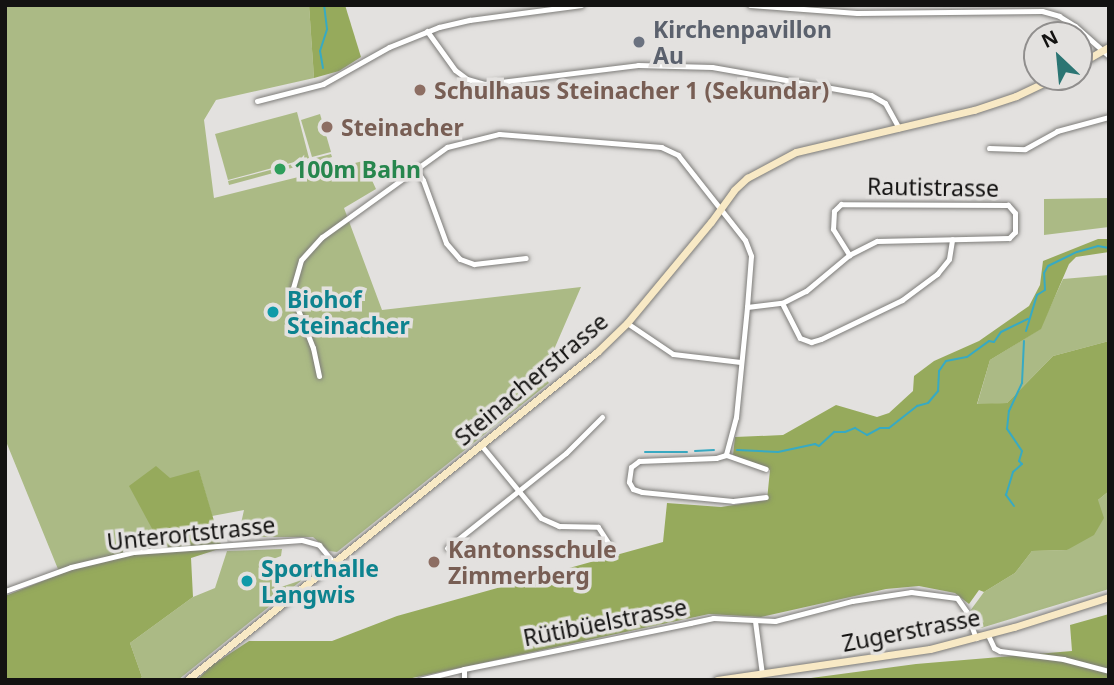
<!DOCTYPE html>
<html>
<head>
<meta charset="utf-8">
<style>
	body { margin:0 }
	#map { position:relative; width:1114px; height:685px; overflow:hidden; background:#e3e1df; font-family:"Noto Sans",sans-serif }
	div>[style] { position:absolute }
	[style*='--x'] { left:calc(var(--x)*1px); top:calc(var(--y)*1px); width:calc(var(--w)*1px); rotate:calc(var(--a)*1deg) }
	.green>* { inset:0; background:#abba85 }
	.forest>* { inset:0; background:#96aa5c }
	.stream>* { height:2px; margin:-1px; padding:0 1px; transform-origin:1px; border-radius:1px; background:#37aac3 }
	.roads { filter:drop-shadow(0 0 2px #7d7c79) drop-shadow(0 0 2px #7d7c79) }
	.street>* { height:5px; margin:-2.5px; padding:0 2.5px; transform-origin:2.5px; border-radius:2.5px; background:#fff }
	.secondary>* { height:7px; margin:-3.5px; padding:0 3.5px; transform-origin:3.5px; border-radius:3.5px; background:#f8e9c5 }
	.dots>* { width:19px; height:19px; translate:-50% -50%; box-sizing:border-box; border:4px solid #e3e1df; border-radius:50% }
	span { translate:-50% -50%; white-space:nowrap; text-align:center; line-height:1.15; -webkit-text-stroke:7px #e3e1df; paint-order:stroke }
	.worship-label { font-size:23px; color:#5b616d; font-weight:700 }
	.left { translate:0 -50%; text-align:left }
	.education-label { font-size:23px; color:#785e54; font-weight:700 }
	.leisure-label { font-size:23px; color:#27864d; font-weight:700 }
	.street-label { font-size:23px; color:#131211 }
	.culture-label { font-size:23px; color:#0d838f; font-weight:700 }
	.frame { position:absolute; inset:0; border:7px solid #131211; pointer-events:none }
	.north { position:absolute; left:1023px; top:21px; width:70px; height:70px; box-sizing:border-box; background:#e3e1df; border:2px solid #908e8d; border-radius:50%; rotate:334deg; font-size:19px; font-weight:700; line-height:28px; text-align:center; color:#131211 }
	.north::after { content:''; display:block; margin:auto; width:24px; height:32px; background:#2b7573; clip-path:polygon(50% 0,100% 100%,50% 72%,0 100%) }
</style>
</head>
<body>
<div id="map">
	<div class="green">
		<div style="clip-path:polygon(5px 5px,309px 5px,314px 78px,216px 100px,204px 120px,214px 198px,363px 161px,376px 189px,344px 208px,382px 310px,581px 287px,543px 375px,549px 383px,337px 552px,329px 551px,313px 537px,238px 537px,244px 510px,212px 516px,199px 471px,156px 536px,60px 574px,5px 439px)"></div>
		<div style="clip-path:polygon(297px 112px,309px 158px,228px 180px,215px 134px)"></div>
		<div style="clip-path:polygon(320px 114px,331px 152px,312px 157px,301px 120px)"></div>
		<div style="clip-path:polygon(331px 154px,332px 157px,229px 185px,228px 181px)"></div>
		<div style="clip-path:polygon(1109px 198px,1109px 227px,1044px 235px,1044px 199px)"></div>
		<div style="clip-path:polygon(1109px 275px,1109px 341px,1053px 356px,1007px 403px,977px 405px,990px 360px,1040px 329px,1063px 279px)"></div>
		<div style="clip-path:polygon(1109px 491px,1109px 589px,981px 628px,974px 626px,970px 611px,984px 592px,1015px 573px,1032px 551px,1067px 550px,1098px 500px)"></div>
		<div style="clip-path:polygon(282px 549px,281px 556px,265px 562px,275px 589px,302px 580px,178px 680px,139px 680px,142px 677px,130px 643px,193px 597px,215px 588px,227px 551px)"></div>
	</div>
	<div class="forest">
		<div style="clip-path:polygon(309px 5px,345px 5px,361px 57px,339px 71px,314px 78px)"></div>
		<div style="clip-path:polygon(1098px 239px,1109px 239px,1109px 252px,1076px 257px,1069px 264px,1041px 329px,990px 360px,977px 404px,1007px 403px,1053px 356px,1109px 341px,1109px 491px,1098px 500px,1104px 518px,1094px 535px,1067px 550px,1032px 551px,1015px 573px,984px 592px,979px 590px,969px 604px,955px 593px,919px 586px,886px 589px,761px 617px,709px 614px,403px 680px,197px 680px,211px 666px,249px 641px,332px 641px,397px 616px,663px 542px,667px 503px,721px 507px,767px 500px,770px 470px,733px 455px,735px 437px,783px 435px,836px 405px,877px 417px,889px 413px,913px 391px,914px 376px,934px 361px,979px 341px,1029px 306px,1040px 285px,1043px 261px)"></div>
		<div style="clip-path:polygon(156px 466px,170px 478px,199px 470px,222px 548px,191px 558px,193px 597px,130px 643px,142px 677px,139px 680px,5px 680px,5px 596px,156px 536px,129px 486px)"></div>
		<div style="clip-path:polygon(1109px 614px,1109px 680px,796px 680px,916px 664px,1072px 651px,1070px 625px)"></div>
	</div>
	<div class="stream">
		<div style="--x:323;--y:68;--w:17;--a:-100"></div>
		<div style="--x:320;--y:51;--w:23;--a:-72"></div>
		<div style="--x:327;--y:29;--w:24;--a:-97"></div>
		<div style="--x:1026;--y:331;--w:38;--a:-73"></div>
		<div style="--x:1037;--y:295;--w:9;--a:-32"></div>
		<div style="--x:1045;--y:290;--w:17;--a:-93"></div>
		<div style="--x:1044;--y:273;--w:8;--a:-60"></div>
		<div style="--x:1048;--y:266;--w:32;--a:-26"></div>
		<div style="--x:1077;--y:252;--w:22;--a:-16"></div>
		<div style="--x:1098;--y:246;--w:11;--a:10"></div>
		<div style="--x:737;--y:450;--w:41;--a:2.8"></div>
		<div style="--x:778;--y:452;--w:38;--a:-12"></div>
		<div style="--x:815;--y:444;--w:4;--a:27"></div>
		<div style="--x:819;--y:446;--w:21;--a:-43"></div>
		<div style="--x:834;--y:432;--w:11;--a:0"></div>
		<div style="--x:845;--y:432;--w:11;--a:-22"></div>
		<div style="--x:855;--y:428;--w:14;--a:30"></div>
		<div style="--x:867;--y:435;--w:15;--a:-28"></div>
		<div style="--x:880;--y:428;--w:9;--a:0"></div>
		<div style="--x:889;--y:428;--w:36;--a:-38"></div>
		<div style="--x:917;--y:406;--w:11;--a:-15"></div>
		<div style="--x:928;--y:403;--w:16;--a:-50"></div>
		<div style="--x:938;--y:391;--w:20;--a:-87"></div>
		<div style="--x:939;--y:371;--w:12;--a:-55"></div>
		<div style="--x:946;--y:361;--w:21;--a:-11"></div>
		<div style="--x:967;--y:357;--w:27;--a:-36"></div>
		<div style="--x:989;--y:341;--w:5;--a:11"></div>
		<div style="--x:994;--y:342;--w:12;--a:-55"></div>
		<div style="--x:1001;--y:332;--w:30;--a:-26"></div>
		<div style="--x:695;--y:451;--w:19;--a:-3"></div>
		<div style="--x:645;--y:452;--w:42;--a:0"></div>
		<div style="--x:1014;--y:506;--w:14;--a:-126"></div>
		<div style="--x:1006;--y:495;--w:24;--a:-73"></div>
		<div style="--x:1013;--y:472;--w:12;--a:-42"></div>
		<div style="--x:1022;--y:464;--w:4;--a:-135"></div>
		<div style="--x:1019;--y:461;--w:10;--a:-73"></div>
		<div style="--x:1022;--y:451;--w:27;--a:-124"></div>
		<div style="--x:1007;--y:429;--w:18;--a:-84"></div>
		<div style="--x:1009;--y:411;--w:31;--a:-65"></div>
		<div style="--x:1022;--y:383;--w:42;--a:-87.3"></div>
	</div>
	<div class="roads">
		<div class="street">
			<div style="--x:750;--y:5;--w:107;--a:4.3"></div>
			<div style="--x:857;--y:13;--w:185;--a:-0.6"></div>
			<div style="--x:1042;--y:11;--w:18;--a:16"></div>
			<div style="--x:1059;--y:16;--w:19;--a:32"></div>
			<div style="--x:1075;--y:26;--w:45;--a:41.4"></div>
			<div style="--x:427;--y:31;--w:48;--a:54.3"></div>
			<div style="--x:455;--y:70;--w:15;--a:37"></div>
			<div style="--x:467;--y:79;--w:18;--a:16"></div>
			<div style="--x:484;--y:84;--w:155;--a:-7"></div>
			<div style="--x:638;--y:65;--w:74;--a:1.5"></div>
			<div style="--x:712;--y:67;--w:161;--a:10"></div>
			<div style="--x:871;--y:95;--w:16;--a:30"></div>
			<div style="--x:885;--y:103;--w:29;--a:61"></div>
			<div style="--x:257;--y:101;--w:68;--a:-14.4"></div>
			<div style="--x:323;--y:84;--w:76;--a:-29.3"></div>
			<div style="--x:389;--y:47;--w:54;--a:-21.8"></div>
			<div style="--x:439;--y:27;--w:32;--a:-13"></div>
			<div style="--x:470;--y:20;--w:112;--a:-7.7"></div>
			<div style="--x:989;--y:148;--w:36;--a:2"></div>
			<div style="--x:1025;--y:149;--w:37;--a:-29"></div>
			<div style="--x:1057;--y:131;--w:54;--a:-15.1"></div>
			<div style="--x:416;--y:169;--w:13;--a:58"></div>
			<div style="--x:423;--y:180;--w:67;--a:69.9"></div>
			<div style="--x:446;--y:243;--w:21;--a:49"></div>
			<div style="--x:460;--y:259;--w:15;--a:20"></div>
			<div style="--x:474;--y:264;--w:52;--a:-6.6"></div>
			<div style="--x:782;--y:303;--w:39;--a:63"></div>
			<div style="--x:800;--y:338;--w:12;--a:20"></div>
			<div style="--x:811;--y:342;--w:10;--a:-17"></div>
			<div style="--x:821;--y:339;--w:90;--a:-25.7"></div>
			<div style="--x:902;--y:300;--w:44;--a:-36.6"></div>
			<div style="--x:937;--y:274;--w:19;--a:-51"></div>
			<div style="--x:949;--y:259;--w:20;--a:-81"></div>
			<div style="--x:747;--y:307;--w:35;--a:-7"></div>
			<div style="--x:782;--y:303;--w:27;--a:-27"></div>
			<div style="--x:806;--y:291;--w:56;--a:-39.9"></div>
			<div style="--x:849;--y:255;--w:31;--a:-27"></div>
			<div style="--x:877;--y:241;--w:132;--a:-1.3"></div>
			<div style="--x:1009;--y:238;--w:8;--a:-45"></div>
			<div style="--x:1015;--y:232;--w:19;--a:-90"></div>
			<div style="--x:1015;--y:213;--w:11;--a:-131"></div>
			<div style="--x:1008;--y:205;--w:167;--a:-179.7"></div>
			<div style="--x:841;--y:204;--w:10;--a:135"></div>
			<div style="--x:834;--y:211;--w:18;--a:93"></div>
			<div style="--x:833;--y:229;--w:31;--a:58"></div>
			<div style="--x:627;--y:323;--w:55;--a:34"></div>
			<div style="--x:673;--y:354;--w:68;--a:6.7"></div>
			<div style="--x:319;--y:376;--w:29;--a:-102"></div>
			<div style="--x:313;--y:348;--w:49;--a:-111.4"></div>
			<div style="--x:295;--y:302;--w:14;--a:-98"></div>
			<div style="--x:293;--y:288;--w:29;--a:-74"></div>
			<div style="--x:301;--y:260;--w:31;--a:-48"></div>
			<div style="--x:322;--y:237;--w:154;--a:-35.8"></div>
			<div style="--x:447;--y:147;--w:54;--a:-14"></div>
			<div style="--x:499;--y:134;--w:163;--a:4.6"></div>
			<div style="--x:661;--y:147;--w:19;--a:25"></div>
			<div style="--x:678;--y:155;--w:108;--a:51.8"></div>
			<div style="--x:745;--y:240;--w:17;--a:69"></div>
			<div style="--x:751;--y:256;--w:51;--a:94.5"></div>
			<div style="--x:747;--y:307;--w:111;--a:95.7"></div>
			<div style="--x:736;--y:417;--w:39;--a:105"></div>
			<div style="--x:726;--y:455;--w:10;--a:163"></div>
			<div style="--x:716;--y:458;--w:77;--a:177.8"></div>
			<div style="--x:639;--y:461;--w:10;--a:143"></div>
			<div style="--x:631;--y:467;--w:15;--a:98"></div>
			<div style="--x:629;--y:482;--w:8;--a:60"></div>
			<div style="--x:633;--y:489;--w:9;--a:18"></div>
			<div style="--x:642;--y:492;--w:91;--a:5.6"></div>
			<div style="--x:733;--y:501;--w:33;--a:-7"></div>
			<div style="--x:481;--y:445;--w:94;--a:50.6"></div>
			<div style="--x:541;--y:518;--w:20;--a:24"></div>
			<div style="--x:559;--y:526;--w:39;--a:1"></div>
			<div style="--x:598;--y:527;--w:20;--a:57"></div>
			<div style="--x:609;--y:544;--w:14;--a:129"></div>
			<div style="--x:726;--y:455;--w:42;--a:19.3"></div>
			<div style="--x:447;--y:548;--w:152;--a:-38.6"></div>
			<div style="--x:566;--y:453;--w:51;--a:-45"></div>
			<div style="--x:5;--y:591;--w:70;--a:-20"></div>
			<div style="--x:71;--y:567;--w:65;--a:-13.4"></div>
			<div style="--x:134;--y:552;--w:168;--a:-4.1"></div>
			<div style="--x:302;--y:540;--w:18;--a:16"></div>
			<div style="--x:319;--y:545;--w:23;--a:50"></div>
			<div style="--x:755;--y:621;--w:53;--a:82.5"></div>
			<div style="--x:988;--y:635;--w:14;--a:65"></div>
			<div style="--x:994;--y:648;--w:7;--a:27"></div>
			<div style="--x:1000;--y:651;--w:64;--a:7.2"></div>
			<div style="--x:1063;--y:659;--w:48;--a:14.6"></div>
			<div style="--x:419;--y:680;--w:46;--a:-13.7"></div>
			<div style="--x:464;--y:680;--w:11;--a:-90"></div>
			<div style="--x:464;--y:669;--w:231;--a:-11.5"></div>
			<div style="--x:690;--y:623;--w:24;--a:-12"></div>
			<div style="--x:713;--y:618;--w:62;--a:2.8"></div>
			<div style="--x:775;--y:621;--w:80;--a:-14.6"></div>
			<div style="--x:852;--y:601;--w:60;--a:-8.7"></div>
			<div style="--x:911;--y:592;--w:46;--a:7.4"></div>
			<div style="--x:957;--y:598;--w:16;--a:55"></div>
			<div style="--x:966;--y:611;--w:29;--a:70"></div>
		</div>
		<div class="secondary">
			<div style="--x:1079;--y:64;--w:34;--a:-30"></div>
			<div style="--x:187;--y:680;--w:525;--a:-38.66"></div>
			<div style="--x:597;--y:352;--w:42;--a:-44"></div>
			<div style="--x:627;--y:323;--w:131;--a:-50.3"></div>
			<div style="--x:711;--y:222;--w:39;--a:-54"></div>
			<div style="--x:734;--y:190;--w:18;--a:-43"></div>
			<div style="--x:747;--y:178;--w:55;--a:-28"></div>
			<div style="--x:796;--y:152;--w:183;--a:-13.3"></div>
			<div style="--x:974;--y:110;--w:44;--a:-18.4"></div>
			<div style="--x:1016;--y:96;--w:44;--a:-25.4"></div>
			<div style="--x:717;--y:680;--w:215;--a:-8.3"></div>
			<div style="--x:930;--y:649;--w:87;--a:-14.7"></div>
			<div style="--x:1014;--y:627;--w:100;--a:-17.5"></div>
		</div>
	</div>
	<div class="dots">
		<div style="left:639px;top:42px;background:#6b7280"></div>
		<div style="left:420px;top:90px;background:#8d6e63"></div>
		<div style="left:327px;top:127px;background:#8d6e63"></div>
		<div style="left:280px;top:169px;background:#2e9e5b"></div>
		<div style="left:273px;top:312px;background:#0f9aa8"></div>
		<div style="left:434px;top:562px;background:#8d6e63"></div>
		<div style="left:247px;top:581px;background:#0f9aa8"></div>
	</div>
	<div class="worship-label">
		<span class="left" style="left:653px;top:42px">Kirchenpavillon<br>Au</span>
	</div>
	<div class="education-label">
		<span class="left" style="left:434px;top:90px">Schulhaus Steinacher 1 (Sekundar)</span>
		<span class="left" style="left:341px;top:127px">Steinacher</span>
		<span class="left" style="left:448px;top:562px">Kantonsschule<br>Zimmerberg</span>
	</div>
	<div class="leisure-label">
		<span class="left" style="left:294px;top:169px">100m Bahn</span>
	</div>
	<div class="street-label">
		<span style="left:933px;top:187px;rotate:1deg">Rautistrasse</span>
		<span style="left:531px;top:379px;rotate:-40deg">Steinacherstrasse</span>
		<span style="left:191px;top:533px;rotate:-6deg">Unterortstrasse</span>
		<span style="left:605px;top:622px;rotate:-11deg">Rütibüelstrasse</span>
		<span style="left:911px;top:630px;rotate:-11deg">Zugerstrasse</span>
	</div>
	<div class="culture-label">
		<span class="left" style="left:287px;top:312px">Biohof<br>Steinacher</span>
		<span class="left" style="left:261px;top:581px">Sporthalle<br>Langwis</span>
	</div>
	<div class="frame"></div>
	<div class="north">N</div>
</div>
</body>
</html>
